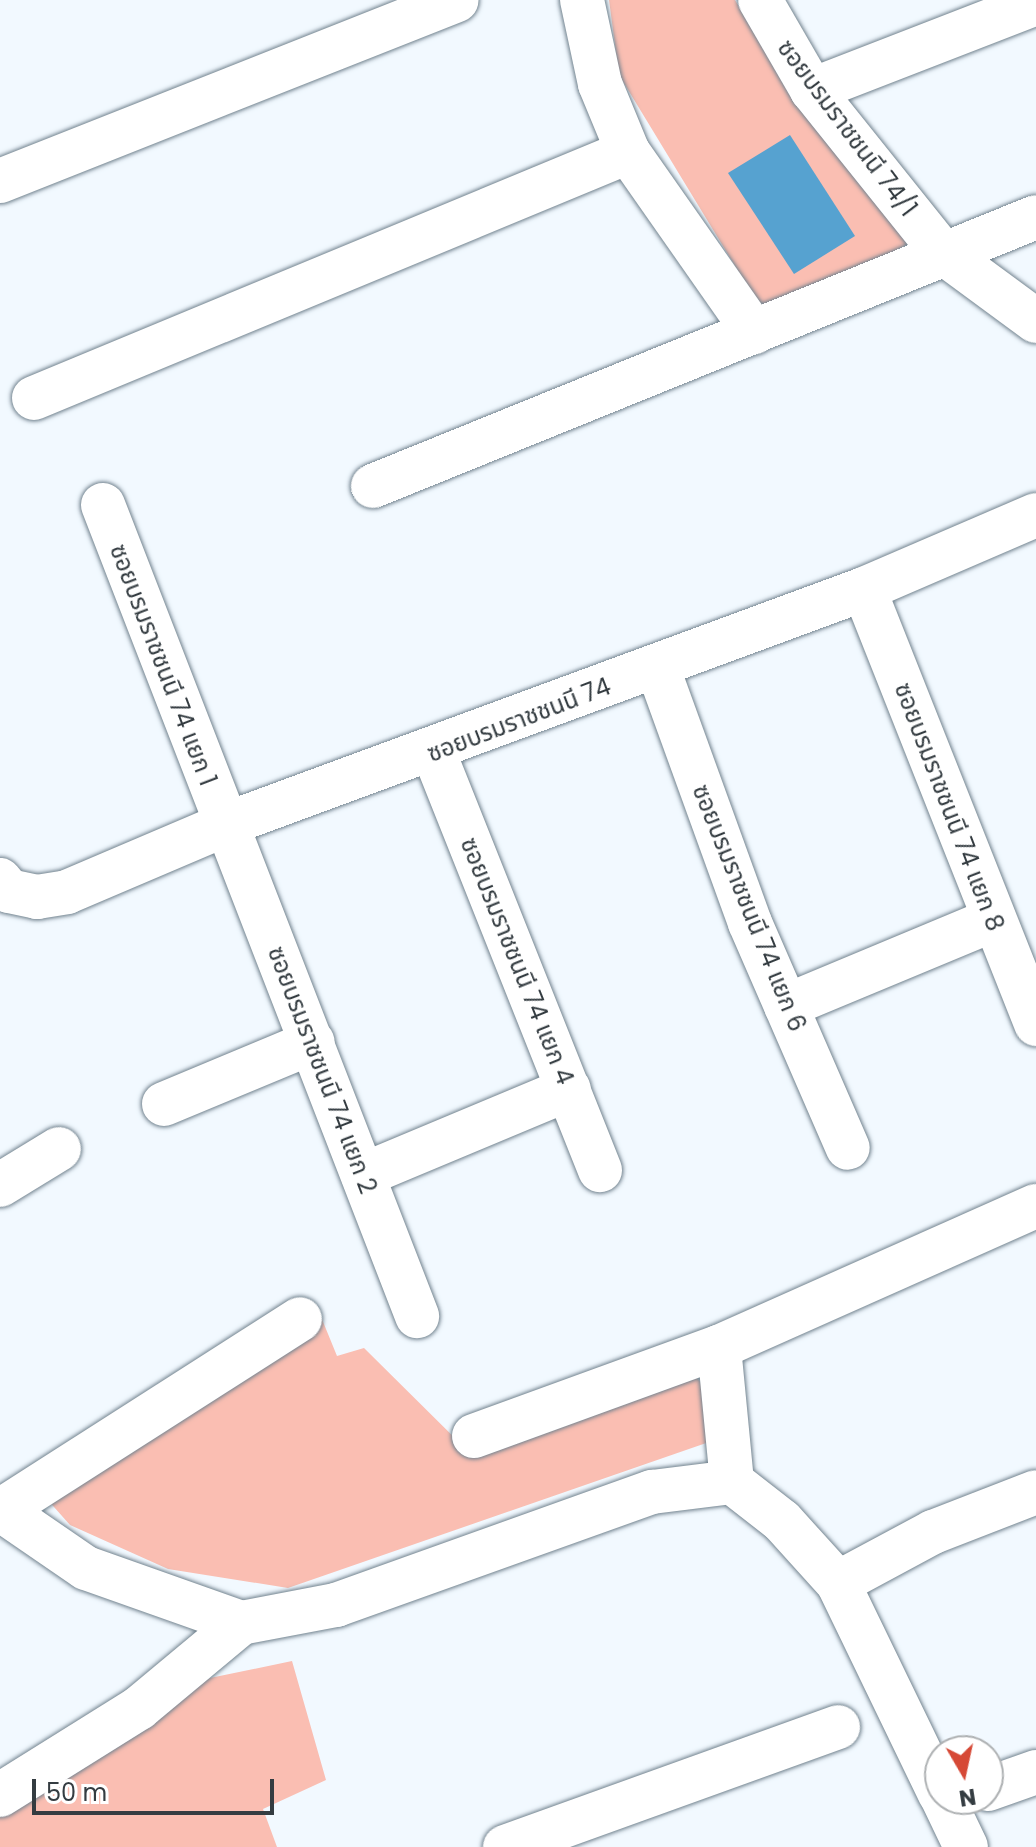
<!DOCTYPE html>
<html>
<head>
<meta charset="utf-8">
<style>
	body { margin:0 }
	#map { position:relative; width:1036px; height:1847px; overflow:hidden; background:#f2f9ff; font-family:Poppins,"Noto Sans Thai",sans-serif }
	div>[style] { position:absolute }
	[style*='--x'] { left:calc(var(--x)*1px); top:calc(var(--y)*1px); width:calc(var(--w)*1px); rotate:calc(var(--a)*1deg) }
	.green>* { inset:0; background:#fabeb2 }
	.water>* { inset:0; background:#56a2d0 }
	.roads { filter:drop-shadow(0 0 2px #72838f) drop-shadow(0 0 2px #72838f) }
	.minor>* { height:44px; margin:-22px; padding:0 22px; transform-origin:22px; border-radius:22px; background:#fff }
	span { translate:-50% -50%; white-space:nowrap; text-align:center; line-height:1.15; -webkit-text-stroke:7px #fff; paint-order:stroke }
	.street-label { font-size:24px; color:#343c41 }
	.north { position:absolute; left:924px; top:1735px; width:80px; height:80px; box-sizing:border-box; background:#fff; border:2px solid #aeb1b3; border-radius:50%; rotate:171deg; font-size:22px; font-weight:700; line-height:32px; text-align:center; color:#343c41 }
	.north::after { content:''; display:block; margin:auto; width:28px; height:36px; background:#d64936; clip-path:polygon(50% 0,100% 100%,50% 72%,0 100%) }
	.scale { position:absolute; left:32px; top:1779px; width:242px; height:36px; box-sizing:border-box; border:4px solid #343c41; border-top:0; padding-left:10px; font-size:24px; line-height:28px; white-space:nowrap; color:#343c41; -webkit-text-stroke:6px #fff; paint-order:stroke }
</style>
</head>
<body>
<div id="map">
	<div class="green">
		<div style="clip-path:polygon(609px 0,735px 0,800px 108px,917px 239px,808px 298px,760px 307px,619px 75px)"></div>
		<div style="clip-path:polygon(317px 1307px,337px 1356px,364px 1348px,474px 1457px,690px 1371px,707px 1389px,712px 1441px,288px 1588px,168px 1569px,70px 1525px,46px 1498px)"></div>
		<div style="clip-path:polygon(292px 1661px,326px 1780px,263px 1809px,277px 1847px,0 1847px,0 1813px,210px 1678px)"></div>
	</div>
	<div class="water">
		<div style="clip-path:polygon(790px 135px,855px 236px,794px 274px,728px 173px)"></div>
	</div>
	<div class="roads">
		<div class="minor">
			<div style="--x:582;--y:0;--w:86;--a:77.9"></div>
			<div style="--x:600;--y:84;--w:74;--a:67.6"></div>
			<div style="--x:628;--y:152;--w:220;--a:55"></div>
			<div style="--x:760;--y:0;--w:104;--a:60"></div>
			<div style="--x:812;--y:90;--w:206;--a:51.3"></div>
			<div style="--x:941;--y:251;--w:118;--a:36.4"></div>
			<div style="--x:812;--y:90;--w:240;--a:-21.2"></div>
			<div style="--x:0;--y:181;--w:491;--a:-21.6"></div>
			<div style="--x:34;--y:398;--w:643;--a:-22.5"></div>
			<div style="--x:373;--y:486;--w:715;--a:-22.08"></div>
			<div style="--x:103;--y:505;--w:870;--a:68.83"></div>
			<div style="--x:864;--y:589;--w:468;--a:68.4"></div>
			<div style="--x:657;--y:666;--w:273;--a:70.1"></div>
			<div style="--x:750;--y:923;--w:245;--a:66.5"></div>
			<div style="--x:434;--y:753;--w:449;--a:68.3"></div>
			<div style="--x:0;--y:880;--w:14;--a:51"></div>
			<div style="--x:9;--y:891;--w:29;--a:12"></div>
			<div style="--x:37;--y:897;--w:30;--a:-9"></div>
			<div style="--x:67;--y:892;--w:171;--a:-23.1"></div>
			<div style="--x:224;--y:825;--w:682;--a:-20.24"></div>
			<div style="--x:864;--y:589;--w:187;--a:-23.3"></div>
			<div style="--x:786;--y:1006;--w:224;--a:-22.6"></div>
			<div style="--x:164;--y:1104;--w:161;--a:-22.6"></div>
			<div style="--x:363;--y:1175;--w:223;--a:-22.7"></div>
			<div style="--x:0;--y:1185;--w:69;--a:-31.4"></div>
			<div style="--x:719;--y:1347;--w:136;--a:84.5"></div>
			<div style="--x:474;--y:1436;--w:261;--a:-20"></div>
			<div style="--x:719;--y:1347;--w:347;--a:-24"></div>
			<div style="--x:0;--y:1509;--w:104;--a:34.5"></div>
			<div style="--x:86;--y:1568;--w:164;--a:19.5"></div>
			<div style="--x:241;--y:1623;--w:97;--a:-10.7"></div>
			<div style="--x:336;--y:1605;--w:336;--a:-19.7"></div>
			<div style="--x:652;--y:1492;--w:81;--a:-7.1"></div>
			<div style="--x:732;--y:1482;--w:63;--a:38"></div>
			<div style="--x:782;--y:1521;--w:84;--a:47.9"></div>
			<div style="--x:838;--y:1583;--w:234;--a:64.2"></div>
			<div style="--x:0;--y:1511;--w:356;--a:-32.6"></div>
			<div style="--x:838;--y:1583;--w:108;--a:-28.2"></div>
			<div style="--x:933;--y:1532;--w:110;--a:-21.2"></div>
			<div style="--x:988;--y:1789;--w:51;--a:-19.5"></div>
			<div style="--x:0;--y:1795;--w:164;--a:-32"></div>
			<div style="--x:139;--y:1708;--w:133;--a:-39.8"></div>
			<div style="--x:943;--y:1799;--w:53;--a:64.4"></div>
			<div style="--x:505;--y:1847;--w:354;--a:-19.8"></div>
		</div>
	</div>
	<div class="street-label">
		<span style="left:847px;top:128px;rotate:53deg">ซอยบรมราชชนนี 74/1</span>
		<span style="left:163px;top:665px;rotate:69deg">ซอยบรมราชชนนี 74 แยก 1</span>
		<span style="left:519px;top:720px;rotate:-21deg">ซอยบรมราชชนนี 74</span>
		<span style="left:949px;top:807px;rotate:69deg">ซอยบรมราชชนนี 74 แยก 8</span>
		<span style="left:749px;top:908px;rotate:68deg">ซอยบรมราชชนนี 74 แยก 6</span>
		<span style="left:517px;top:961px;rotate:68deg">ซอยบรมราชชนนี 74 แยก 4</span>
		<span style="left:322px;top:1070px;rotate:69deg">ซอยบรมราชชนนี 74 แยก 2</span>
	</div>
	<div class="north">N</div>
	<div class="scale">50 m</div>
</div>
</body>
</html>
